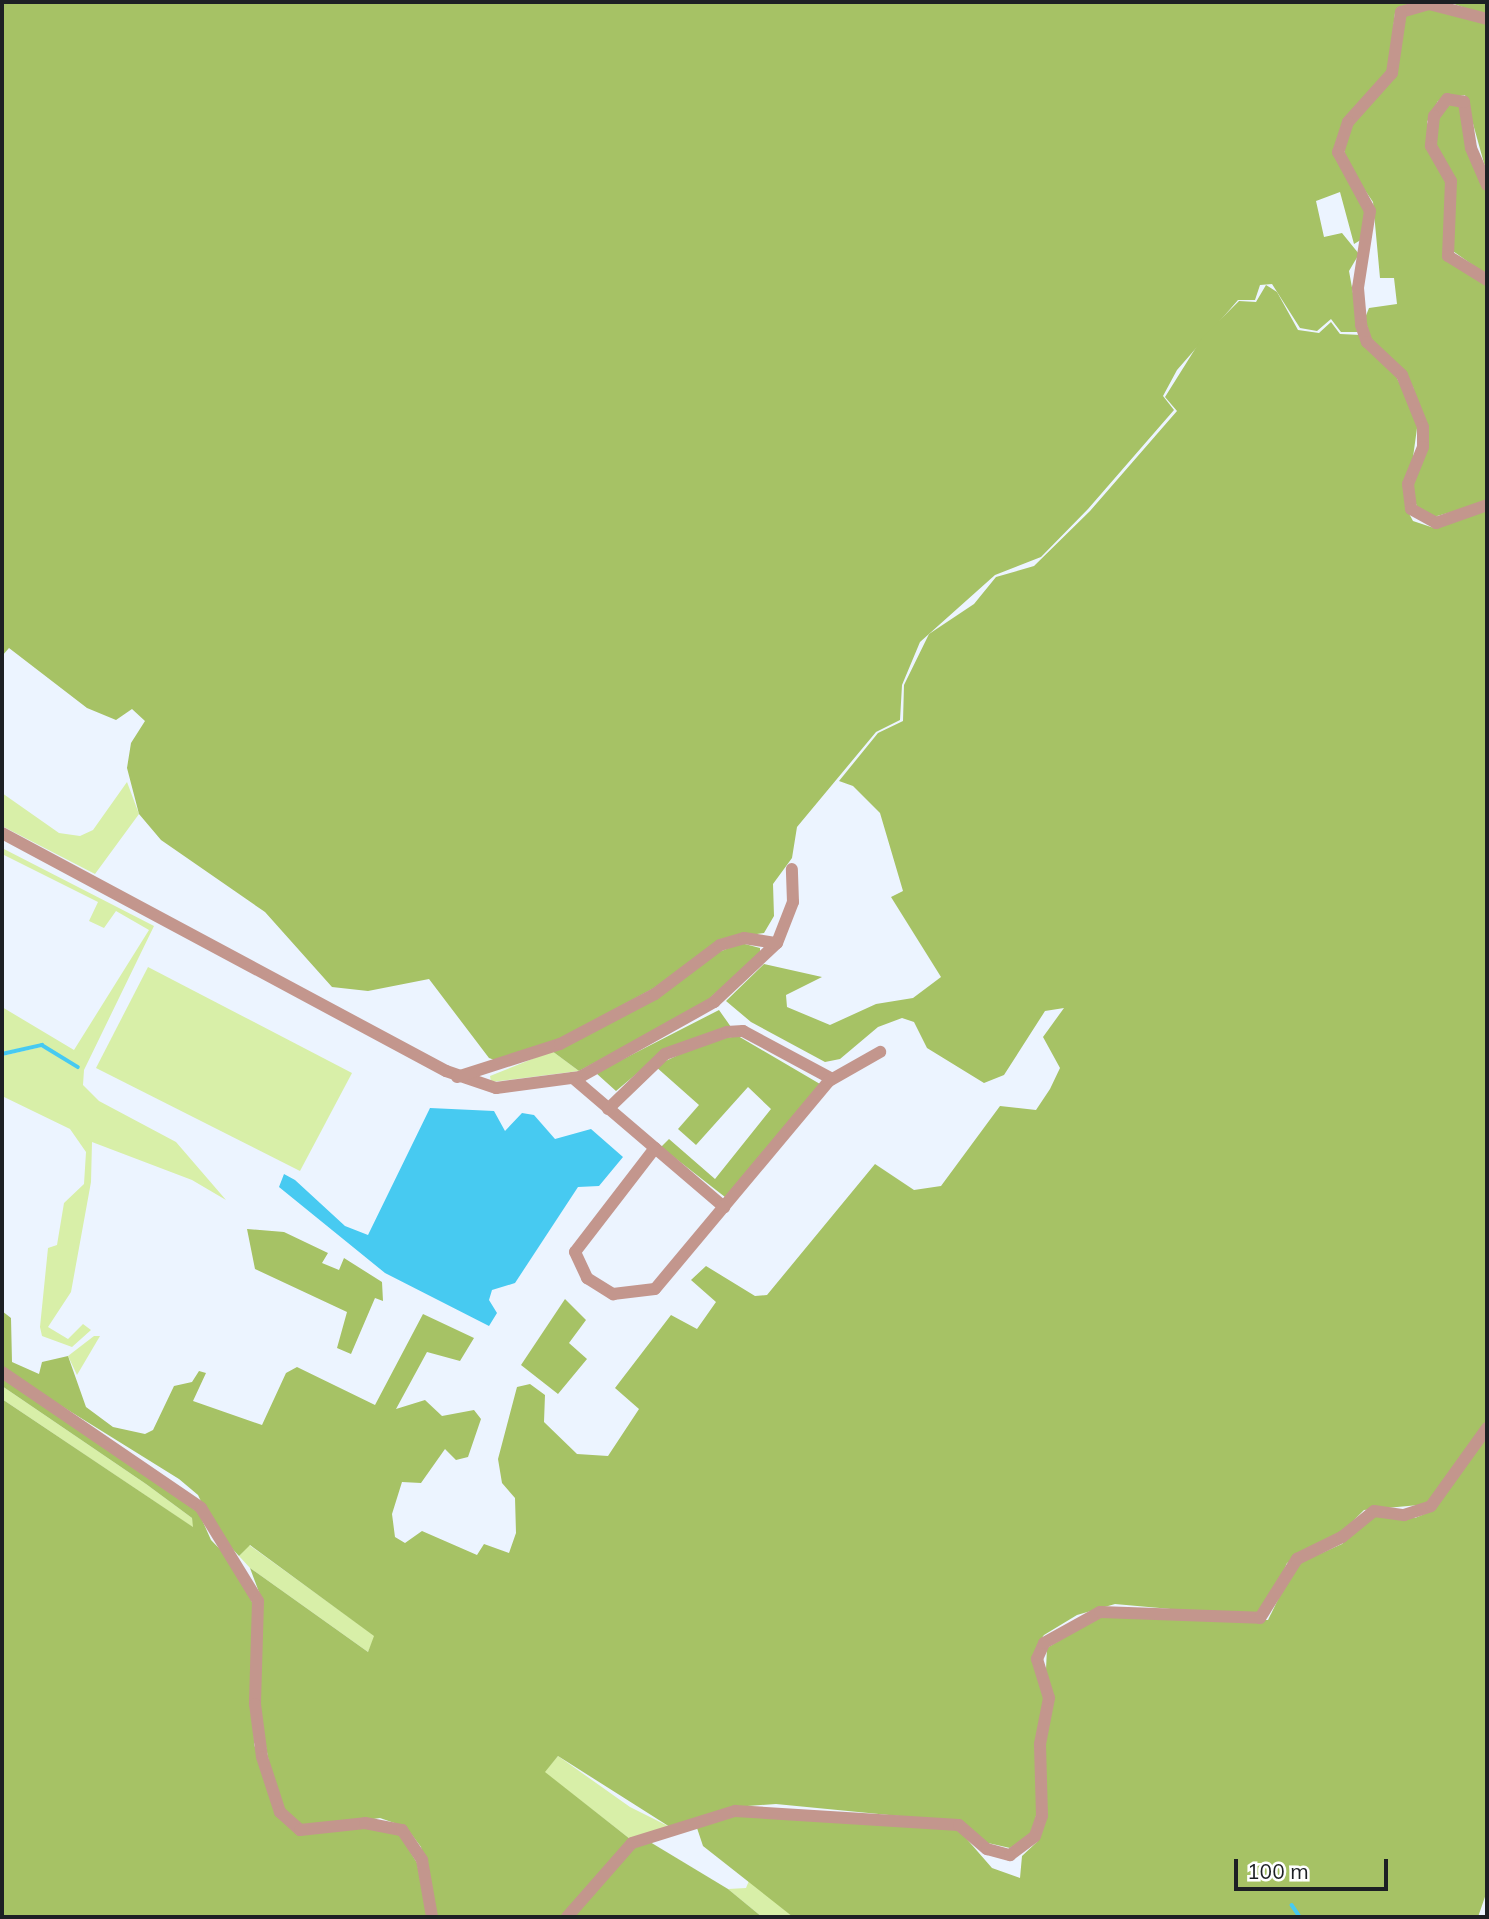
<!DOCTYPE html>
<html>
<head>
<meta charset="utf-8">
<style>
	body { margin:0 }
	#map { position:relative; width:1489px; height:1919px; overflow:hidden; background:#ecf4ff; font-family:Mulish,sans-serif }
	div>[style] { position:absolute }
	[style*='--x'] { left:calc(var(--x)*1px); top:calc(var(--y)*1px); width:calc(var(--w)*1px); rotate:calc(var(--a)*1deg) }
	.green>* { inset:0; background:#d8efa8 }
	.forest>* { inset:0; background:#a6c265 }
	.water>* { inset:0; background:#47caf1 }
	.stream>* { height:3.5px; margin:-1.75px; padding:0 1.75px; transform-origin:1.75px; border-radius:1.75px; background:#47caf1 }
	.minor>* { height:12px; margin:-6px; padding:0 6px; transform-origin:6px; border-radius:6px; background:#c3968d }
	span { translate:-50% -50%; white-space:nowrap; text-align:center; line-height:1.15; -webkit-text-stroke:6px #fff; paint-order:stroke }
	.frame { position:absolute; inset:0; border:4px solid #1d2024; pointer-events:none }
	.scale { position:absolute; left:1234px; top:1859px; width:154px; height:32px; box-sizing:border-box; border:4px solid #1d2024; border-top:0; padding-left:9px; font-size:21px; line-height:24px; white-space:nowrap; color:#1d2024; -webkit-text-stroke:5px #fff; paint-order:stroke }
</style>
</head>
<body>
<div id="map">
	<div class="green">
		<div style="clip-path:polygon(127px 782px,139px 814px,95px 874px,2px 826px,2px 793px,59px 833px,80px 836px,93px 830px)"></div>
		<div style="clip-path:polygon(2px 848px,154px 926px,84px 1070px,83px 1085px,99px 1101px,176px 1142px,226px 1200px,192px 1180px,92px 1142px,91px 1182px,71px 1292px,48px 1327px,68px 1339px,83px 1324px,91px 1330px,72px 1347px,42px 1336px,40px 1327px,48px 1248px,57px 1245px,64px 1203px,84px 1184px,86px 1152px,70px 1129px,2px 1096px,2px 1056px,41px 1047px,79px 1066px,42px 1044px,2px 1052px,2px 1007px,74px 1050px,149px 930px,116px 911px,104px 928px,89px 921px,98px 902px,2px 854px)"></div>
		<div style="clip-path:polygon(148px 967px,352px 1073px,300px 1171px,96px 1068px)"></div>
		<div style="clip-path:polygon(552px 1051px,579px 1071px,491px 1082px,490px 1076px)"></div>
		<div style="clip-path:polygon(94px 1336px,100px 1336px,77px 1375px,68px 1356px)"></div>
		<div style="clip-path:polygon(2px 1386px,146px 1484px,192px 1518px,194px 1528px,2px 1399px)"></div>
		<div style="clip-path:polygon(249px 1545px,375px 1636px,368px 1652px,250px 1568px,239px 1556px)"></div>
		<div style="clip-path:polygon(558px 1756px,630px 1807px,670px 1827px,630px 1839px,544px 1772px)"></div>
		<div style="clip-path:polygon(750px 1878px,793px 1917px,762px 1917px,728px 1889px,746px 1888px)"></div>
	</div>
	<div class="forest">
		<div style="clip-path:polygon(2px 2px,1417px 2px,1395px 13px,1388px 72px,1336px 140px,1366px 208px,1364px 238px,1354px 244px,1340px 192px,1316px 201px,1324px 237px,1342px 233px,1359px 254px,1349px 271px,1360px 332px,1341px 332px,1331px 319px,1317px 331px,1300px 328px,1272px 284px,1260px 285px,1255px 300px,1238px 300px,1177px 370px,1163px 396px,1174px 410px,1088px 509px,1041px 557px,995px 575px,920px 642px,902px 685px,900px 720px,876px 732px,797px 827px,792px 858px,773px 884px,774px 916px,764px 933px,721px 939px,654px 988px,562px 1038px,500px 1062px,489px 1058px,429px 979px,368px 991px,332px 987px,265px 912px,161px 840px,139px 814px,127px 768px,131px 743px,145px 721px,132px 709px,116px 720px,87px 708px,9px 648px,2px 656px)"></div>
		<div style="clip-path:polygon(1448px 2px,1487px 2px,1487px 14px,1483px 14px)"></div>
		<div style="clip-path:polygon(1429px 8px,1487px 23px,1487px 174px,1465px 95px,1438px 101px,1427px 122px,1447px 181px,1443px 255px,1487px 284px,1487px 502px,1430px 518px,1420px 514px,1411px 491px,1426px 452px,1413px 387px,1370px 337px,1365px 318px,1369px 308px,1397px 304px,1394px 278px,1380px 278px,1373px 202px,1345px 161px,1344px 133px,1391px 81px,1407px 12px)"></div>
		<div style="clip-path:polygon(1458px 102px,1487px 196px,1487px 275px,1450px 249px,1455px 199px,1435px 147px,1435px 128px,1442px 108px)"></div>
		<div style="clip-path:polygon(1266px 285px,1277px 292px,1298px 330px,1319px 333px,1331px 322px,1340px 334px,1361px 335px,1392px 368px,1418px 421px,1406px 508px,1413px 521px,1434px 528px,1487px 508px,1487px 1424px,1430px 1504px,1364px 1510px,1345px 1529px,1287px 1563px,1266px 1610px,1249px 1616px,1115px 1604px,1077px 1615px,1044px 1635px,1038px 1643px,1044px 1694px,1038px 1805px,1033px 1832px,1010px 1848px,988px 1843px,961px 1822px,776px 1804px,734px 1807px,670px 1827px,558px 1756px,545px 1772px,630px 1839px,563px 1917px,435px 1917px,421px 1847px,406px 1827px,380px 1818px,311px 1828px,290px 1821px,274px 1788px,258px 1706px,263px 1603px,250px 1568px,368px 1652px,374px 1636px,250px 1545px,239px 1556px,215px 1530px,198px 1495px,179px 1479px,2px 1369px,2px 1311px,11px 1318px,12px 1362px,39px 1374px,42px 1362px,68px 1356px,86px 1407px,113px 1427px,145px 1434px,153px 1430px,174px 1386px,192px 1382px,199px 1371px,206px 1373px,193px 1401px,262px 1425px,286px 1373px,297px 1367px,375px 1405px,423px 1314px,474px 1338px,460px 1361px,427px 1352px,396px 1409px,425px 1400px,442px 1416px,474px 1410px,481px 1419px,468px 1457px,456px 1460px,445px 1449px,421px 1483px,402px 1482px,392px 1514px,395px 1537px,405px 1543px,422px 1531px,477px 1555px,484px 1544px,509px 1553px,516px 1533px,515px 1498px,502px 1483px,498px 1459px,517px 1387px,530px 1384px,545px 1395px,544px 1422px,577px 1454px,608px 1456px,639px 1409px,615px 1388px,671px 1315px,697px 1329px,716px 1302px,691px 1280px,706px 1266px,755px 1296px,767px 1295px,875px 1164px,914px 1190px,941px 1186px,1000px 1106px,1036px 1110px,1050px 1089px,1060px 1068px,1043px 1037px,1064px 1008px,1045px 1011px,1004px 1075px,984px 1083px,927px 1048px,914px 1022px,902px 1018px,878px 1027px,840px 1059px,825px 1062px,751px 1022px,726px 1001px,764px 964px,822px 977px,786px 995px,787px 1007px,830px 1025px,876px 1004px,913px 998px,941px 977px,891px 897px,903px 891px,880px 813px,853px 786px,839px 781px,878px 733px,903px 721px,904px 685px,929px 634px,974px 604px,996px 577px,1034px 566px,1090px 511px,1177px 411px,1165px 397px,1202px 338px,1239px 301px,1256px 302px)"></div>
		<div style="clip-path:polygon(741px 943px,760px 948px,760px 954px,702px 1005px,579px 1071px,552px 1051px,702px 959px)"></div>
		<div style="clip-path:polygon(719px 1010px,731px 1027px,666px 1049px,616px 1091px,596px 1073px)"></div>
		<div style="clip-path:polygon(738px 1036px,820px 1084px,725px 1197px,661px 1147px,669px 1139px,715px 1179px,771px 1109px,748px 1087px,696px 1145px,678px 1129px,699px 1105px,655px 1066px,708px 1041px)"></div>
		<div style="clip-path:polygon(247px 1229px,284px 1232px,328px 1253px,322px 1263px,339px 1270px,344px 1258px,382px 1282px,383px 1301px,375px 1298px,351px 1354px,337px 1348px,347px 1312px,255px 1269px)"></div>
		<div style="clip-path:polygon(565px 1299px,586px 1320px,569px 1343px,587px 1359px,558px 1394px,521px 1365px)"></div>
		<div style="clip-path:polygon(2px 1375px,199px 1513px,211px 1540px,241px 1571px,253px 1605px,254px 1744px,275px 1813px,297px 1835px,365px 1827px,400px 1835px,417px 1863px,427px 1917px,2px 1917px,2px 1399px,193px 1527px,192px 1518px,146px 1484px,2px 1386px)"></div>
		<div style="clip-path:polygon(1487px 1436px,1487px 1891px,1478px 1917px,793px 1917px,703px 1846px,697px 1828px,735px 1815px,958px 1829px,992px 1868px,1020px 1878px,1022px 1856px,1038px 1841px,1047px 1648px,1098px 1617px,1268px 1620px,1295px 1565px,1342px 1544px,1376px 1514px,1415px 1518px,1434px 1510px)"></div>
		<div style="clip-path:polygon(650px 1842px,728px 1889px,762px 1917px,572px 1917px,625px 1851px)"></div>
	</div>
	<div class="water">
		<div style="clip-path:polygon(430px 1108px,494px 1111px,505px 1131px,522px 1113px,534px 1115px,555px 1139px,591px 1129px,623px 1157px,599px 1186px,578px 1187px,515px 1283px,492px 1290px,489px 1300px,497px 1313px,489px 1326px,385px 1273px,279px 1187px,284px 1174px,295px 1180px,345px 1226px,368px 1235px)"></div>
	</div>
	<div class="stream">
		<div style="--x:2;--y:1054;--w:41;--a:-12.7"></div>
		<div style="--x:42;--y:1045;--w:42;--a:31.4"></div>
		<div style="--x:1292;--y:1905;--w:14;--a:56"></div>
	</div>
	<div class="minor">
		<div style="--x:1487;--y:19;--w:60;--a:-165.5"></div>
		<div style="--x:1429;--y:4;--w:29;--a:164"></div>
		<div style="--x:1401;--y:12;--w:62;--a:98.4"></div>
		<div style="--x:1392;--y:73;--w:66;--a:131.9"></div>
		<div style="--x:1348;--y:122;--w:32;--a:108"></div>
		<div style="--x:1338;--y:152;--w:67;--a:61.5"></div>
		<div style="--x:1370;--y:211;--w:78;--a:98.9"></div>
		<div style="--x:1358;--y:288;--w:37;--a:85"></div>
		<div style="--x:1361;--y:325;--w:18;--a:71"></div>
		<div style="--x:1367;--y:342;--w:48;--a:43.3"></div>
		<div style="--x:1402;--y:375;--w:56;--a:68"></div>
		<div style="--x:1423;--y:427;--w:20;--a:90"></div>
		<div style="--x:1423;--y:447;--w:40;--a:112"></div>
		<div style="--x:1408;--y:484;--w:25;--a:83"></div>
		<div style="--x:1411;--y:509;--w:29;--a:29"></div>
		<div style="--x:1436;--y:523;--w:54;--a:-19.4"></div>
		<div style="--x:1487;--y:185;--w:40;--a:-113.4"></div>
		<div style="--x:1471;--y:148;--w:47;--a:-98.7"></div>
		<div style="--x:1464;--y:102;--w:17;--a:-170"></div>
		<div style="--x:1447;--y:99;--w:21;--a:127"></div>
		<div style="--x:1434;--y:116;--w:30;--a:96"></div>
		<div style="--x:1431;--y:146;--w:40;--a:60.3"></div>
		<div style="--x:1451;--y:181;--w:75;--a:92.3"></div>
		<div style="--x:1448;--y:256;--w:46;--a:31.6"></div>
		<div style="--x:2;--y:833;--w:504;--a:28.19"></div>
		<div style="--x:446;--y:1071;--w:53;--a:18.8"></div>
		<div style="--x:496;--y:1088;--w:85;--a:-7.5"></div>
		<div style="--x:580;--y:1077;--w:154;--a:-29.2"></div>
		<div style="--x:714;--y:1002;--w:86;--a:-43.1"></div>
		<div style="--x:777;--y:943;--w:44;--a:-68.7"></div>
		<div style="--x:793;--y:902;--w:33;--a:-92"></div>
		<div style="--x:457;--y:1077;--w:108;--a:-17.8"></div>
		<div style="--x:560;--y:1044;--w:107;--a:-27.8"></div>
		<div style="--x:655;--y:994;--w:81;--a:-37"></div>
		<div style="--x:720;--y:945;--w:25;--a:-16"></div>
		<div style="--x:744;--y:938;--w:33;--a:9"></div>
		<div style="--x:573;--y:1078;--w:199;--a:40.5"></div>
		<div style="--x:608;--y:1109;--w:79;--a:-44"></div>
		<div style="--x:665;--y:1054;--w:66;--a:-19.5"></div>
		<div style="--x:727;--y:1032;--w:16;--a:-4"></div>
		<div style="--x:743;--y:1031;--w:101;--a:28.3"></div>
		<div style="--x:655;--y:1148;--w:131;--a:127.6"></div>
		<div style="--x:575;--y:1252;--w:29;--a:65"></div>
		<div style="--x:587;--y:1278;--w:31;--a:32"></div>
		<div style="--x:613;--y:1294;--w:42;--a:-6.8"></div>
		<div style="--x:655;--y:1289;--w:271;--a:-50.1"></div>
		<div style="--x:829;--y:1081;--w:59;--a:-29.6"></div>
		<div style="--x:2;--y:1372;--w:241;--a:34.3"></div>
		<div style="--x:201;--y:1508;--w:109;--a:58.5"></div>
		<div style="--x:258;--y:1601;--w:103;--a:91.7"></div>
		<div style="--x:255;--y:1704;--w:53;--a:82.5"></div>
		<div style="--x:262;--y:1757;--w:58;--a:71.9"></div>
		<div style="--x:280;--y:1812;--w:27;--a:42"></div>
		<div style="--x:300;--y:1830;--w:65;--a:-6.1"></div>
		<div style="--x:365;--y:1823;--w:38;--a:11"></div>
		<div style="--x:402;--y:1830;--w:36;--a:56"></div>
		<div style="--x:422;--y:1860;--w:58;--a:80"></div>
		<div style="--x:567;--y:1917;--w:98;--a:-48.7"></div>
		<div style="--x:632;--y:1843;--w:108;--a:-17.3"></div>
		<div style="--x:735;--y:1811;--w:224;--a:3.6"></div>
		<div style="--x:959;--y:1825;--w:37;--a:41"></div>
		<div style="--x:987;--y:1849;--w:24;--a:15"></div>
		<div style="--x:1010;--y:1855;--w:31;--a:-37"></div>
		<div style="--x:1035;--y:1836;--w:21;--a:-71"></div>
		<div style="--x:1042;--y:1816;--w:72;--a:-91.6"></div>
		<div style="--x:1040;--y:1744;--w:47;--a:-78.9"></div>
		<div style="--x:1049;--y:1698;--w:41;--a:-107.1"></div>
		<div style="--x:1037;--y:1659;--w:17;--a:-66"></div>
		<div style="--x:1044;--y:1643;--w:64;--a:-29"></div>
		<div style="--x:1100;--y:1612;--w:160;--a:2.1"></div>
		<div style="--x:1260;--y:1618;--w:70;--a:-57.9"></div>
		<div style="--x:1297;--y:1559;--w:50;--a:-26.1"></div>
		<div style="--x:1342;--y:1537;--w:41;--a:-39.1"></div>
		<div style="--x:1374;--y:1511;--w:30;--a:8"></div>
		<div style="--x:1404;--y:1515;--w:28;--a:-18"></div>
		<div style="--x:1431;--y:1506;--w:96;--a:-54.3"></div>
	</div>
	<div class="frame"></div>
	<div class="scale">100 m</div>
</div>
</body>
</html>
